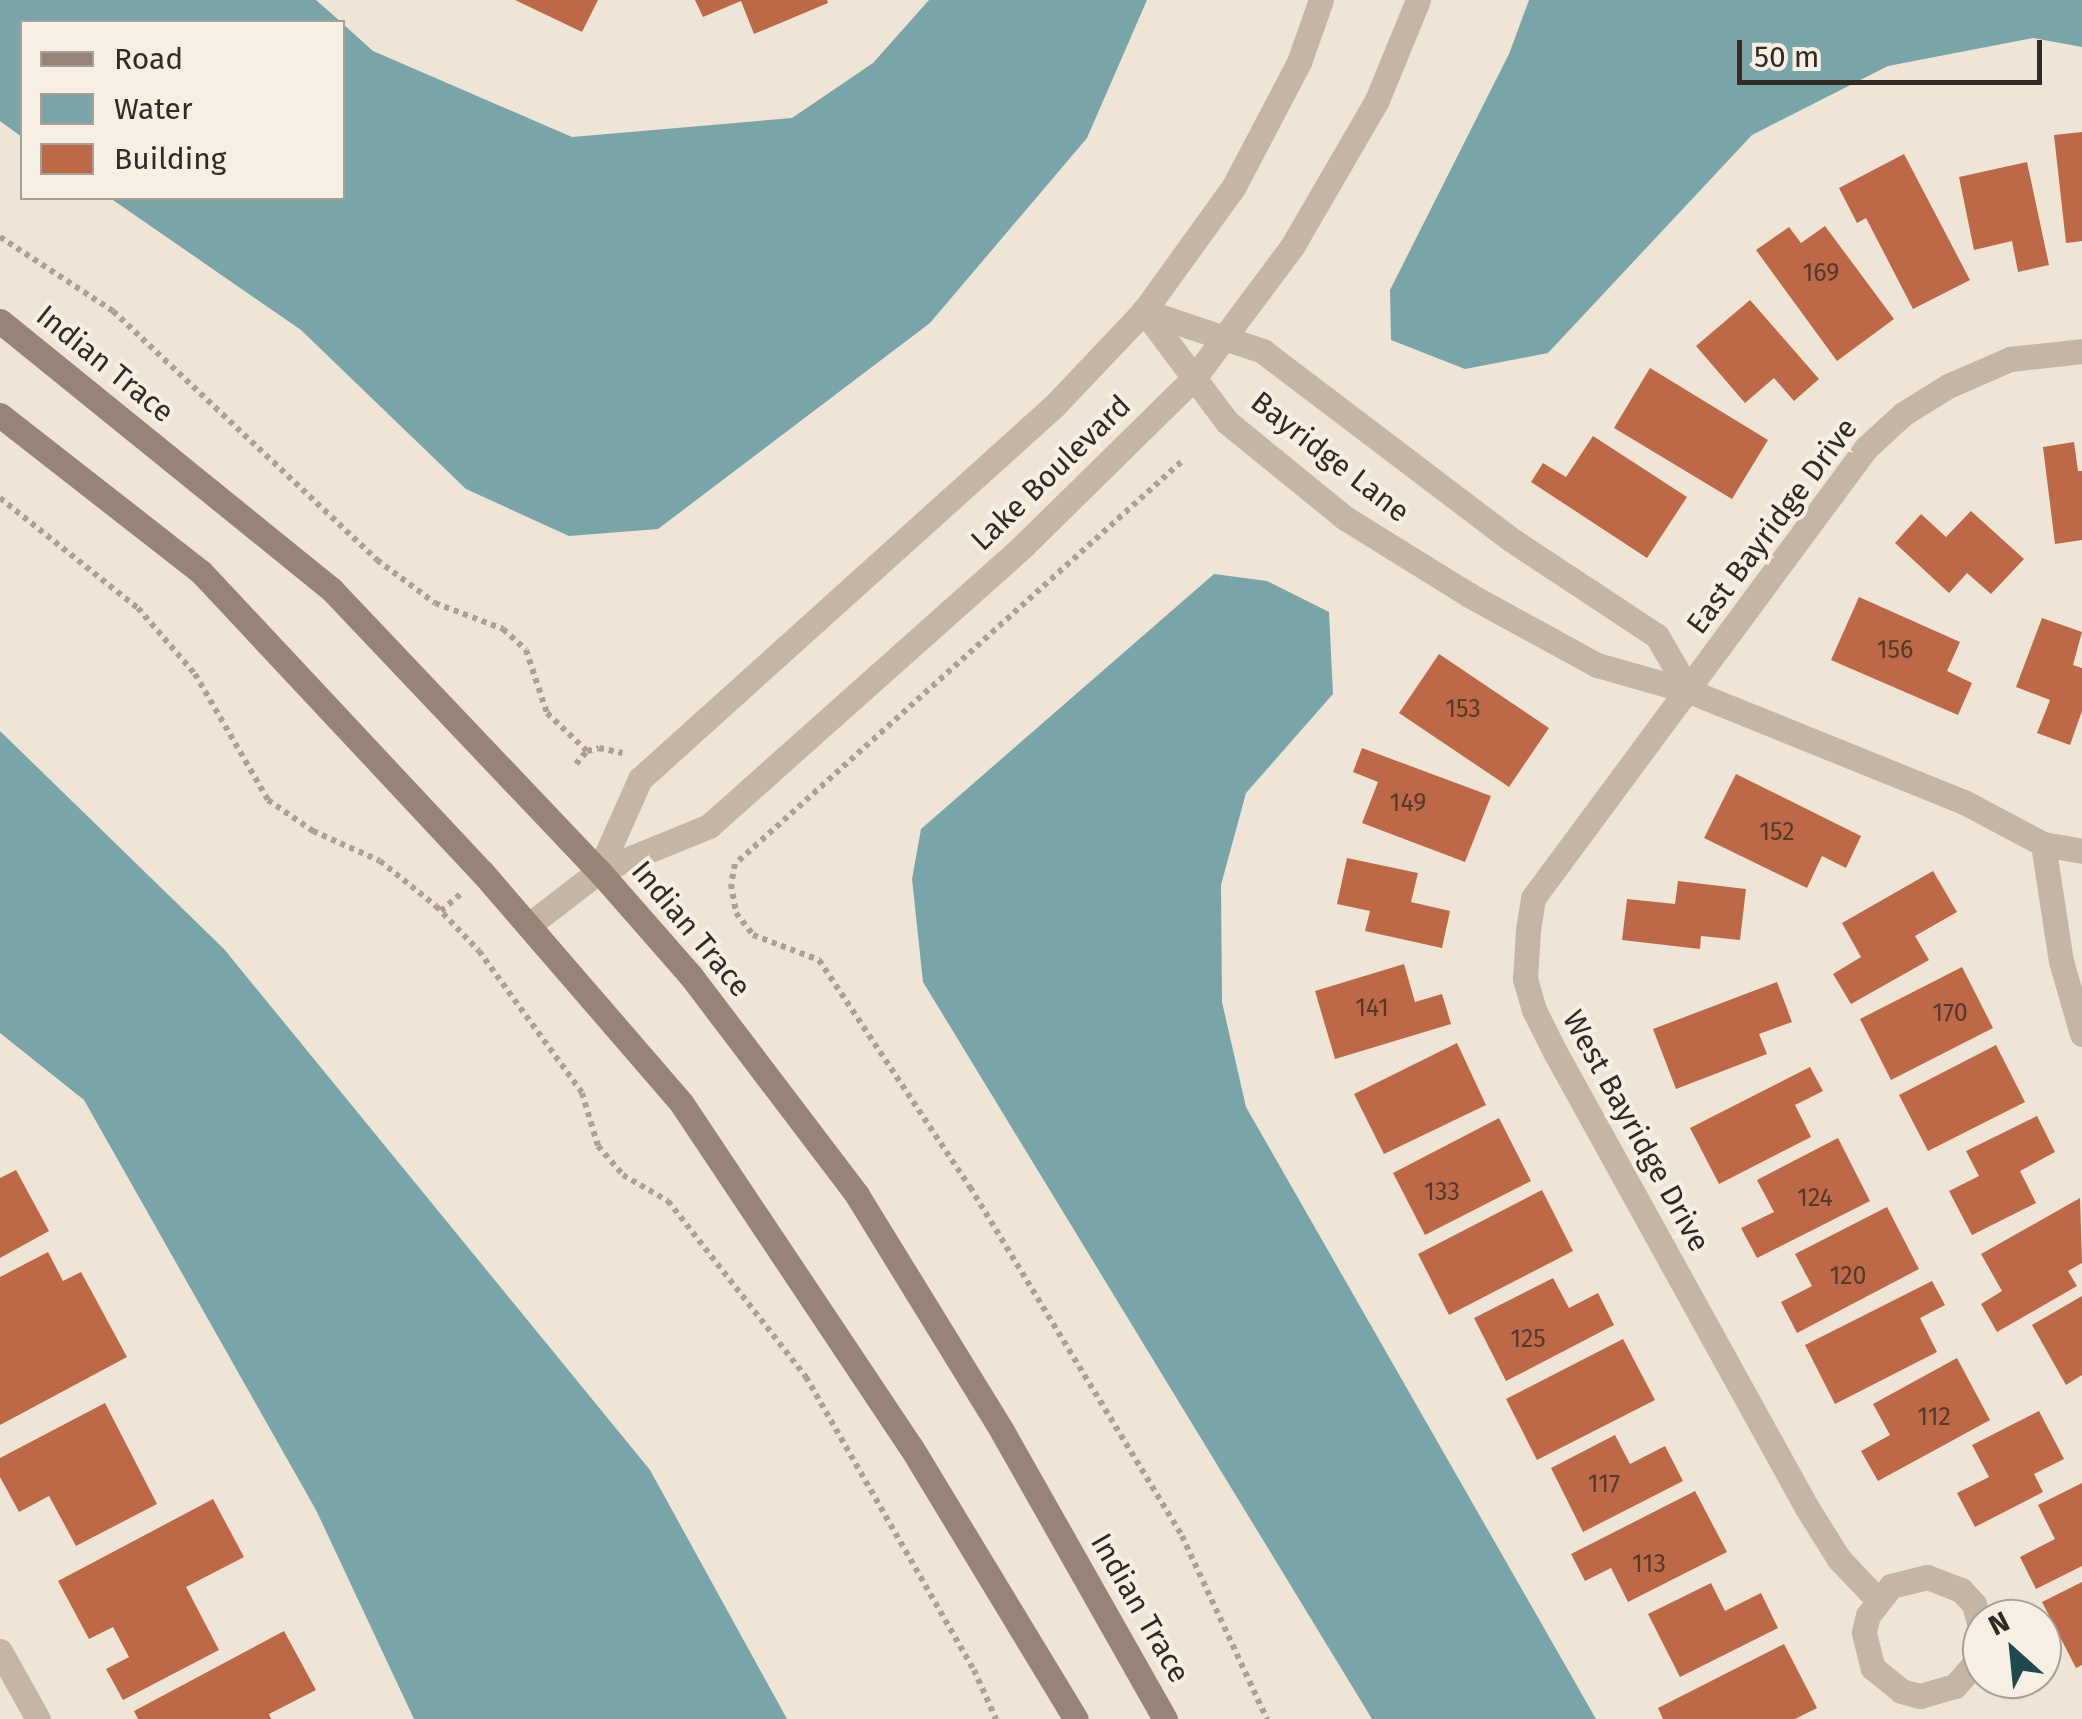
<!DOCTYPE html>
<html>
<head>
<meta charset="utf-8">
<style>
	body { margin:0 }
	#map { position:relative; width:2082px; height:1719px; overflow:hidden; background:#eee5d7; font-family:"Fira Sans",sans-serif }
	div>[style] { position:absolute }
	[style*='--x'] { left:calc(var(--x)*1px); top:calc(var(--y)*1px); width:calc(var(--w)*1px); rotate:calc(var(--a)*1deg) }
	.water>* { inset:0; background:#79a5a9 }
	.building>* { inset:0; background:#bd6947 }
	.path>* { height:6px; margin-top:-3px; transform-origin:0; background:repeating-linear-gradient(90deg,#b19f8f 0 5px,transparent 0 10px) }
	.street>* { height:25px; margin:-12.5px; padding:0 12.5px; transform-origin:12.5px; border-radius:12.5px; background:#c5b5a5 }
	.secondary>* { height:25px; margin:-12.5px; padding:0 12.5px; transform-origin:12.5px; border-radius:12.5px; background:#988476 }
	span { translate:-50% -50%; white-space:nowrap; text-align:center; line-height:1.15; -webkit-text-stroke:8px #f7efe3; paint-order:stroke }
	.number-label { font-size:25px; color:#543a2e }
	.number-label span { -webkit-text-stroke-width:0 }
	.street-label { font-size:30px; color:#312a25 }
	.legend { position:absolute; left:20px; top:20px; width:325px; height:180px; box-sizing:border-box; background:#f7efe3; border:2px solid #a8a097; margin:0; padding:12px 18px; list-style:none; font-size:30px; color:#312a25 }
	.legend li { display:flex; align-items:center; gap:20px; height:50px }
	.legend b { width:50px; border:2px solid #a8a097 }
	.north { position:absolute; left:1962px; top:1599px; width:100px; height:100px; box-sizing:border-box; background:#f7efe3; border:2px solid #a8a097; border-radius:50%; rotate:333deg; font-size:28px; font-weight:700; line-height:40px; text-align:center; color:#312a25 }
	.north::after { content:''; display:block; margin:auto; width:35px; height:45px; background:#1e4a4f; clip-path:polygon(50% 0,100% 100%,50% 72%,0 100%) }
	.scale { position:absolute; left:1737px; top:40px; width:305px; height:45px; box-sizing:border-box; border:5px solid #312a25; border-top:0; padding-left:12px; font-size:30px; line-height:35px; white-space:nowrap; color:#312a25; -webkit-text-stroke:8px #f7efe3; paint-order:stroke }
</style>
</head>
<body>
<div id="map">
	<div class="water">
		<div style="clip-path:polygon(0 0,316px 0,341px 22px,22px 22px,22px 137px,0 121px)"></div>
		<div style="clip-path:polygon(929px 0,1147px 0,1087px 138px,930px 323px,658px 529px,569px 536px,466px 489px,301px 330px,110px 198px,342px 198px,343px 24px,373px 51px,572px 137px,792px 118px,873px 63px)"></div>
		<div style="clip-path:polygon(1529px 0,2082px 0,2082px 47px,2033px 38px,1888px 66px,1752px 135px,1548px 353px,1465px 369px,1391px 340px,1390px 290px,1509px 54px)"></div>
		<div style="clip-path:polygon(1214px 574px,1267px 581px,1329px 612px,1333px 694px,1246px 793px,1221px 885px,1222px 1002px,1246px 1107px,1596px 1719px,1372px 1719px,923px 982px,912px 879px,921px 829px)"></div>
		<div style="clip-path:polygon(0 731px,224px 949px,650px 1470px,787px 1719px,414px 1719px,316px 1510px,84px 1100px,0 1033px)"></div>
	</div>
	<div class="building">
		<div style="clip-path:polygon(515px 0,598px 0,582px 32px)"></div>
		<div style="clip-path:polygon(695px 0,827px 0,828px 3px,754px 34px,741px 1px,703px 17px)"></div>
		<div style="clip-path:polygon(2082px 132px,2082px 241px,2066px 243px,2054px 135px)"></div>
		<div style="clip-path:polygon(1904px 154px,1970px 280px,1913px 309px,1866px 218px,1857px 223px,1839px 188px)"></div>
		<div style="clip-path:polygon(2027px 162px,2049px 265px,2018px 272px,2012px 241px,1974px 250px,1959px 177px)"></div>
		<div style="clip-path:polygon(1825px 226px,1894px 319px,1837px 361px,1756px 250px,1789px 227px,1801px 243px)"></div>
		<div style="clip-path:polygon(1750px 300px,1819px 379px,1794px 401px,1774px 378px,1745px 403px,1696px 346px)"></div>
		<div style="clip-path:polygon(1650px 368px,1768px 440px,1732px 499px,1614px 428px)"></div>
		<div style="clip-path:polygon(1593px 436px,1687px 497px,1647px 558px,1531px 482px,1543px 463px,1566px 477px)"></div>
		<div style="clip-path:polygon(2074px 442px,2078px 471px,2082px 471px,2082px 540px,2055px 544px,2043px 447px)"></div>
		<div style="clip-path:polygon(1971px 511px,2024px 559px,1991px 594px,1967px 573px,1949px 593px,1895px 543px,1921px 514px,1946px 537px)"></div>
		<div style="clip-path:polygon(1859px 597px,1960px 642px,1947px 671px,1972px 683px,1958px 715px,1831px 660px)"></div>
		<div style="clip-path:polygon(2042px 618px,2082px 632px,2073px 665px,2082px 668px,2082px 711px,2070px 745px,2037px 733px,2050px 700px,2016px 687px)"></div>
		<div style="clip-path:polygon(1439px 654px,1549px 728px,1509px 787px,1399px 713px)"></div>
		<div style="clip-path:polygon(1362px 748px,1491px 796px,1465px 862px,1362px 823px,1378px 782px,1353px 772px)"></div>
		<div style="clip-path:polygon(1736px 774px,1861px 836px,1846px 868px,1822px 856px,1807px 888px,1704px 838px)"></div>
		<div style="clip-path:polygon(1347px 858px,1418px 873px,1411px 902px,1450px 911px,1442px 948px,1365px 931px,1370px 911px,1337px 904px)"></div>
		<div style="clip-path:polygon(1933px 871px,1957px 912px,1915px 936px,1929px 960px,1851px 1004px,1833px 974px,1861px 957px,1842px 923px)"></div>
		<div style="clip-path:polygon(1678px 881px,1746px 889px,1740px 940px,1701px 936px,1700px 949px,1622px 940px,1627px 899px,1675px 904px)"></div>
		<div style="clip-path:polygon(1404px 964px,1415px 1002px,1442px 994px,1451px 1024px,1335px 1059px,1315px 991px)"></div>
		<div style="clip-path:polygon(1962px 967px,1993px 1028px,1891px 1080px,1860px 1019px)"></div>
		<div style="clip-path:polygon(1777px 982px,1792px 1022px,1759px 1034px,1767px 1054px,1676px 1089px,1653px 1029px)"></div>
		<div style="clip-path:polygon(1457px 1043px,1486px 1105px,1384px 1154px,1354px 1094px)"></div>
		<div style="clip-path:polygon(1996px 1045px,2025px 1102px,1928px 1151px,1899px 1095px)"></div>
		<div style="clip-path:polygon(1810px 1067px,1823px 1091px,1795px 1105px,1811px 1137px,1719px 1184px,1690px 1128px)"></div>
		<div style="clip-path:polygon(2037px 1116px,2055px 1152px,2020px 1171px,2036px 1203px,1972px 1235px,1949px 1191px,1979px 1176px,1966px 1151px)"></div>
		<div style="clip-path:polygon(1499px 1118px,1531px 1181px,1425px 1235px,1393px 1173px)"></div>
		<div style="clip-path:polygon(1838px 1138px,1870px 1201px,1757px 1258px,1741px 1228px,1774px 1212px,1757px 1180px)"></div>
		<div style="clip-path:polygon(16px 1170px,49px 1231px,0 1258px,0 1178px)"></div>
		<div style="clip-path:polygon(1542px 1190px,1573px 1251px,1449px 1315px,1418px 1254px)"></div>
		<div style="clip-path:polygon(2080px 1198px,2082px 1263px,2068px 1271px,2077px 1286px,1997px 1332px,1981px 1304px,2002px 1291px,1981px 1254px)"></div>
		<div style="clip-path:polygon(1887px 1207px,1919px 1269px,1797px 1333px,1781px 1302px,1812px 1286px,1795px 1254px)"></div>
		<div style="clip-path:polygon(48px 1252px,63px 1281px,81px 1272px,127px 1357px,0 1425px,0 1277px)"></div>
		<div style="clip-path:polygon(1553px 1278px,1569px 1308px,1598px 1293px,1614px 1325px,1506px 1381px,1474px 1318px)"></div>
		<div style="clip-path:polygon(1932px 1281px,1945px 1305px,1920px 1318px,1937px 1352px,1835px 1404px,1805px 1345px)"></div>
		<div style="clip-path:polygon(2082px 1296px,2082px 1375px,2066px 1385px,2032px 1325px)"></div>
		<div style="clip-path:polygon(1623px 1339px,1655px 1400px,1537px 1460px,1506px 1399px)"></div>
		<div style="clip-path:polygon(1957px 1358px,1990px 1420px,1878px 1481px,1861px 1451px,1890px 1435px,1873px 1404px)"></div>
		<div style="clip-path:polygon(105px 1403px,157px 1504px,76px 1546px,49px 1496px,19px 1512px,0 1477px,0 1458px)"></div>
		<div style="clip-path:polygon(2039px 1411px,2064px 1459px,2034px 1474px,2043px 1492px,1975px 1527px,1957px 1493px,1989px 1477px,1972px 1445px)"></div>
		<div style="clip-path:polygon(1615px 1435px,1630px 1464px,1665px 1446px,1683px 1481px,1583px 1532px,1551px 1468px)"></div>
		<div style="clip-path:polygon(2082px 1483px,2082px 1566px,2036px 1589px,2020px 1557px,2055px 1539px,2038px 1505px)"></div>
		<div style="clip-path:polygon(1695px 1491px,1727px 1552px,1628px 1602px,1611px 1568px,1585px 1581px,1571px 1554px)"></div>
		<div style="clip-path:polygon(213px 1499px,244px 1557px,186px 1587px,219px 1650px,123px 1700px,106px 1669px,129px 1657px,113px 1627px,89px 1639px,58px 1581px)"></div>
		<div style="clip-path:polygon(2082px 1582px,2082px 1665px,2076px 1668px,2042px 1602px)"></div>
		<div style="clip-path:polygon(1711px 1583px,1725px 1611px,1761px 1593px,1778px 1628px,1680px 1677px,1648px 1614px)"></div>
		<div style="clip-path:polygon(284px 1631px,316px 1690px,269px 1714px,271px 1719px,138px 1719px,134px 1711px)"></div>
		<div style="clip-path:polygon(1784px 1644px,1817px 1708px,1795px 1719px,1663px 1719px,1658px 1708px)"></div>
	</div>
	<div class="path">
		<div style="--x:0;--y:237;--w:135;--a:33.2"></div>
		<div style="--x:113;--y:311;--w:363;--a:43.3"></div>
		<div style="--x:377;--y:560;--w:72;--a:36.6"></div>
		<div style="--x:435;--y:603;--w:73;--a:20.9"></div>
		<div style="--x:503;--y:629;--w:31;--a:42"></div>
		<div style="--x:526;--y:650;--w:66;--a:71.6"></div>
		<div style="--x:547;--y:713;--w:55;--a:43.5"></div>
		<div style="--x:1181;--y:462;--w:600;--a:137.97"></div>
		<div style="--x:735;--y:864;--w:20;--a:101"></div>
		<div style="--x:731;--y:884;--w:29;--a:80"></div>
		<div style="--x:736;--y:913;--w:28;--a:52"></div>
		<div style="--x:753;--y:935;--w:71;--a:20.7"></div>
		<div style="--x:819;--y:960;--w:273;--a:56.4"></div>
		<div style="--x:970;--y:1187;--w:408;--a:58.7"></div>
		<div style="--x:1182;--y:1536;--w:202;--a:65.1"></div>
		<div style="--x:0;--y:498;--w:176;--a:38.6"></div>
		<div style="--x:138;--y:608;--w:87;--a:49.2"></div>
		<div style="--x:195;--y:674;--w:146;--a:59.9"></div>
		<div style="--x:268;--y:800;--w:55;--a:34.6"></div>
		<div style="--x:313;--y:831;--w:73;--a:24.1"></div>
		<div style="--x:380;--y:861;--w:72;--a:38.8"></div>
		<div style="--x:436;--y:906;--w:62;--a:46.3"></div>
		<div style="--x:479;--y:951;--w:175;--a:54"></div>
		<div style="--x:582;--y:1093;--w:55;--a:73.2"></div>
		<div style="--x:598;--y:1146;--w:38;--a:49"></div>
		<div style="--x:623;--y:1175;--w:52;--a:30"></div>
		<div style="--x:668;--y:1201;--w:224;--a:51.9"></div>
		<div style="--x:806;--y:1377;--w:338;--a:60.2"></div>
		<div style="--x:974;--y:1670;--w:54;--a:65.8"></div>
		<div style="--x:576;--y:764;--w:17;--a:-50"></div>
		<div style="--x:587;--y:751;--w:12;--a:-14"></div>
		<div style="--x:599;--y:748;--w:24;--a:12"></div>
		<div style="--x:441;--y:911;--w:28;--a:-41"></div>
	</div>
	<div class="street">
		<div style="--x:1689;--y:691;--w:64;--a:-120.2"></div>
		<div style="--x:1657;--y:636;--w:178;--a:-146.5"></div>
		<div style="--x:1509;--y:538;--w:309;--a:-142.8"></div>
		<div style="--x:1263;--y:351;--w:126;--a:-161.4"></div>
		<div style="--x:1144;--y:311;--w:139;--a:53.2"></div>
		<div style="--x:1227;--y:422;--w:152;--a:39.1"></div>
		<div style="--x:1345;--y:518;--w:146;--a:31.8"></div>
		<div style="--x:1469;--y:595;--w:146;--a:28.7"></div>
		<div style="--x:1597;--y:665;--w:96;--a:15.8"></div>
		<div style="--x:1689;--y:691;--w:297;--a:22"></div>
		<div style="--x:1964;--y:802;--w:89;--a:28"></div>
		<div style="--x:2043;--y:844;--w:40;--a:10"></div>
		<div style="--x:2043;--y:844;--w:118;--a:81.3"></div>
		<div style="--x:2061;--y:961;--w:76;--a:74"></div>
		<div style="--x:599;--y:871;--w:101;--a:-66"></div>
		<div style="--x:640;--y:779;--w:557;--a:-42.02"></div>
		<div style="--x:1054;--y:406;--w:131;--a:-46.5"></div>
		<div style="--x:1144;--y:311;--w:154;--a:-54.2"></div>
		<div style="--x:1234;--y:186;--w:140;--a:-62.3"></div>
		<div style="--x:1299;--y:62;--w:66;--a:-70.5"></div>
		<div style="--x:529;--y:925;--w:88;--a:-37.6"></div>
		<div style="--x:599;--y:871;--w:119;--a:-22.2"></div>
		<div style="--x:709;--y:826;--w:422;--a:-41.7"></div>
		<div style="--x:1024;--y:545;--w:238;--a:-44.5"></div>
		<div style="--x:1194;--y:378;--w:166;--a:-53.3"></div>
		<div style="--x:1293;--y:245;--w:168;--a:-59.9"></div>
		<div style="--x:1377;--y:100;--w:108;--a:-67.7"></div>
		<div style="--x:1877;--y:1599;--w:55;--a:-133.5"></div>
		<div style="--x:1839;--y:1559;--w:60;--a:-122.1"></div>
		<div style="--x:1807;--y:1508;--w:523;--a:-118.92"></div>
		<div style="--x:1554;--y:1050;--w:45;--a:-116.6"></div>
		<div style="--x:1534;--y:1010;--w:32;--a:-106"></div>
		<div style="--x:1525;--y:979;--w:49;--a:-86.5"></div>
		<div style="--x:1528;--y:930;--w:32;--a:-81"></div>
		<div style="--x:1533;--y:898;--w:560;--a:-53.5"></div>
		<div style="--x:1866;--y:448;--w:50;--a:-42.6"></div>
		<div style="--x:1903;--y:414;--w:53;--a:-31.9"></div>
		<div style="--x:1948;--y:386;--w:68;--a:-23.5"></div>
		<div style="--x:2010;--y:359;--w:72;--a:-6.3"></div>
		<div style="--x:1982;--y:1634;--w:31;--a:-105"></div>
		<div style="--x:1974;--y:1604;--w:19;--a:-133"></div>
		<div style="--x:1961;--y:1590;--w:36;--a:-159"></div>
		<div style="--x:1927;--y:1577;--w:37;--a:166"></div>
		<div style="--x:1891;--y:1586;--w:37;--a:128"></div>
		<div style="--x:1868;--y:1615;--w:18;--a:103"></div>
		<div style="--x:1864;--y:1633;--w:36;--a:76"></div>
		<div style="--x:1873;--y:1668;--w:36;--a:39"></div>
		<div style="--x:1901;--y:1691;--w:20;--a:15"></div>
		<div style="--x:1920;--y:1696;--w:36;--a:-16"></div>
		<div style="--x:1955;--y:1686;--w:37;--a:-49"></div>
		<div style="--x:1979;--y:1658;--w:16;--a:-79"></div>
		<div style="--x:0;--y:1651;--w:78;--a:60.8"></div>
	</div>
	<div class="secondary">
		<div style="--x:0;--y:321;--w:427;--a:39"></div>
		<div style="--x:332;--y:590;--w:388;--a:46.5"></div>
		<div style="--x:599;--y:871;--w:140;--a:48.8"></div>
		<div style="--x:691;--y:976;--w:275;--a:52.8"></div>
		<div style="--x:857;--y:1195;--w:277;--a:58.4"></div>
		<div style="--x:1002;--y:1431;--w:331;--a:60.5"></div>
		<div style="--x:0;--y:415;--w:255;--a:38"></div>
		<div style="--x:201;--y:572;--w:411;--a:46.9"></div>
		<div style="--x:482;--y:872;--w:306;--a:49.2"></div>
		<div style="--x:682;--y:1104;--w:412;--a:56.3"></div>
		<div style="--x:911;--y:1447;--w:318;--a:58.8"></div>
	</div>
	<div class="number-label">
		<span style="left:1821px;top:273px">169</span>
		<span style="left:1895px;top:650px">156</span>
		<span style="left:1463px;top:709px">153</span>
		<span style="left:1408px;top:803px">149</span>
		<span style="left:1777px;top:832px">152</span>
		<span style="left:1372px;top:1008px">141</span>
		<span style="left:1950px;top:1013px">170</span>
		<span style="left:1442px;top:1192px">133</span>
		<span style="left:1815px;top:1198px">124</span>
		<span style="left:1848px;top:1276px">120</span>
		<span style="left:1528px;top:1339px">125</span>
		<span style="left:1934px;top:1417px">112</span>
		<span style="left:1604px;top:1484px">117</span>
		<span style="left:1649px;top:1564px">113</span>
	</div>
	<div class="street-label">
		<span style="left:105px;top:364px;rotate:39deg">Indian Trace</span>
		<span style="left:1330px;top:457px;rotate:38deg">Bayridge Lane</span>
		<span style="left:1051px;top:473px;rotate:-44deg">Lake Boulevard</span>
		<span style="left:1772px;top:526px;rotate:-53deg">East Bayridge Drive</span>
		<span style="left:691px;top:929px;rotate:50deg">Indian Trace</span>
		<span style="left:1636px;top:1131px;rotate:61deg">West Bayridge Drive</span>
		<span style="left:1140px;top:1608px;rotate:60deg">Indian Trace</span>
	</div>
	<ul class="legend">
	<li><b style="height:12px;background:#988476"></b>Road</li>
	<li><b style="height:28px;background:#79a5a9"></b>Water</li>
	<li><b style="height:28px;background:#bd6947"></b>Building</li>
	</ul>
	<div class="north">N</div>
	<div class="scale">50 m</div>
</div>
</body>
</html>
